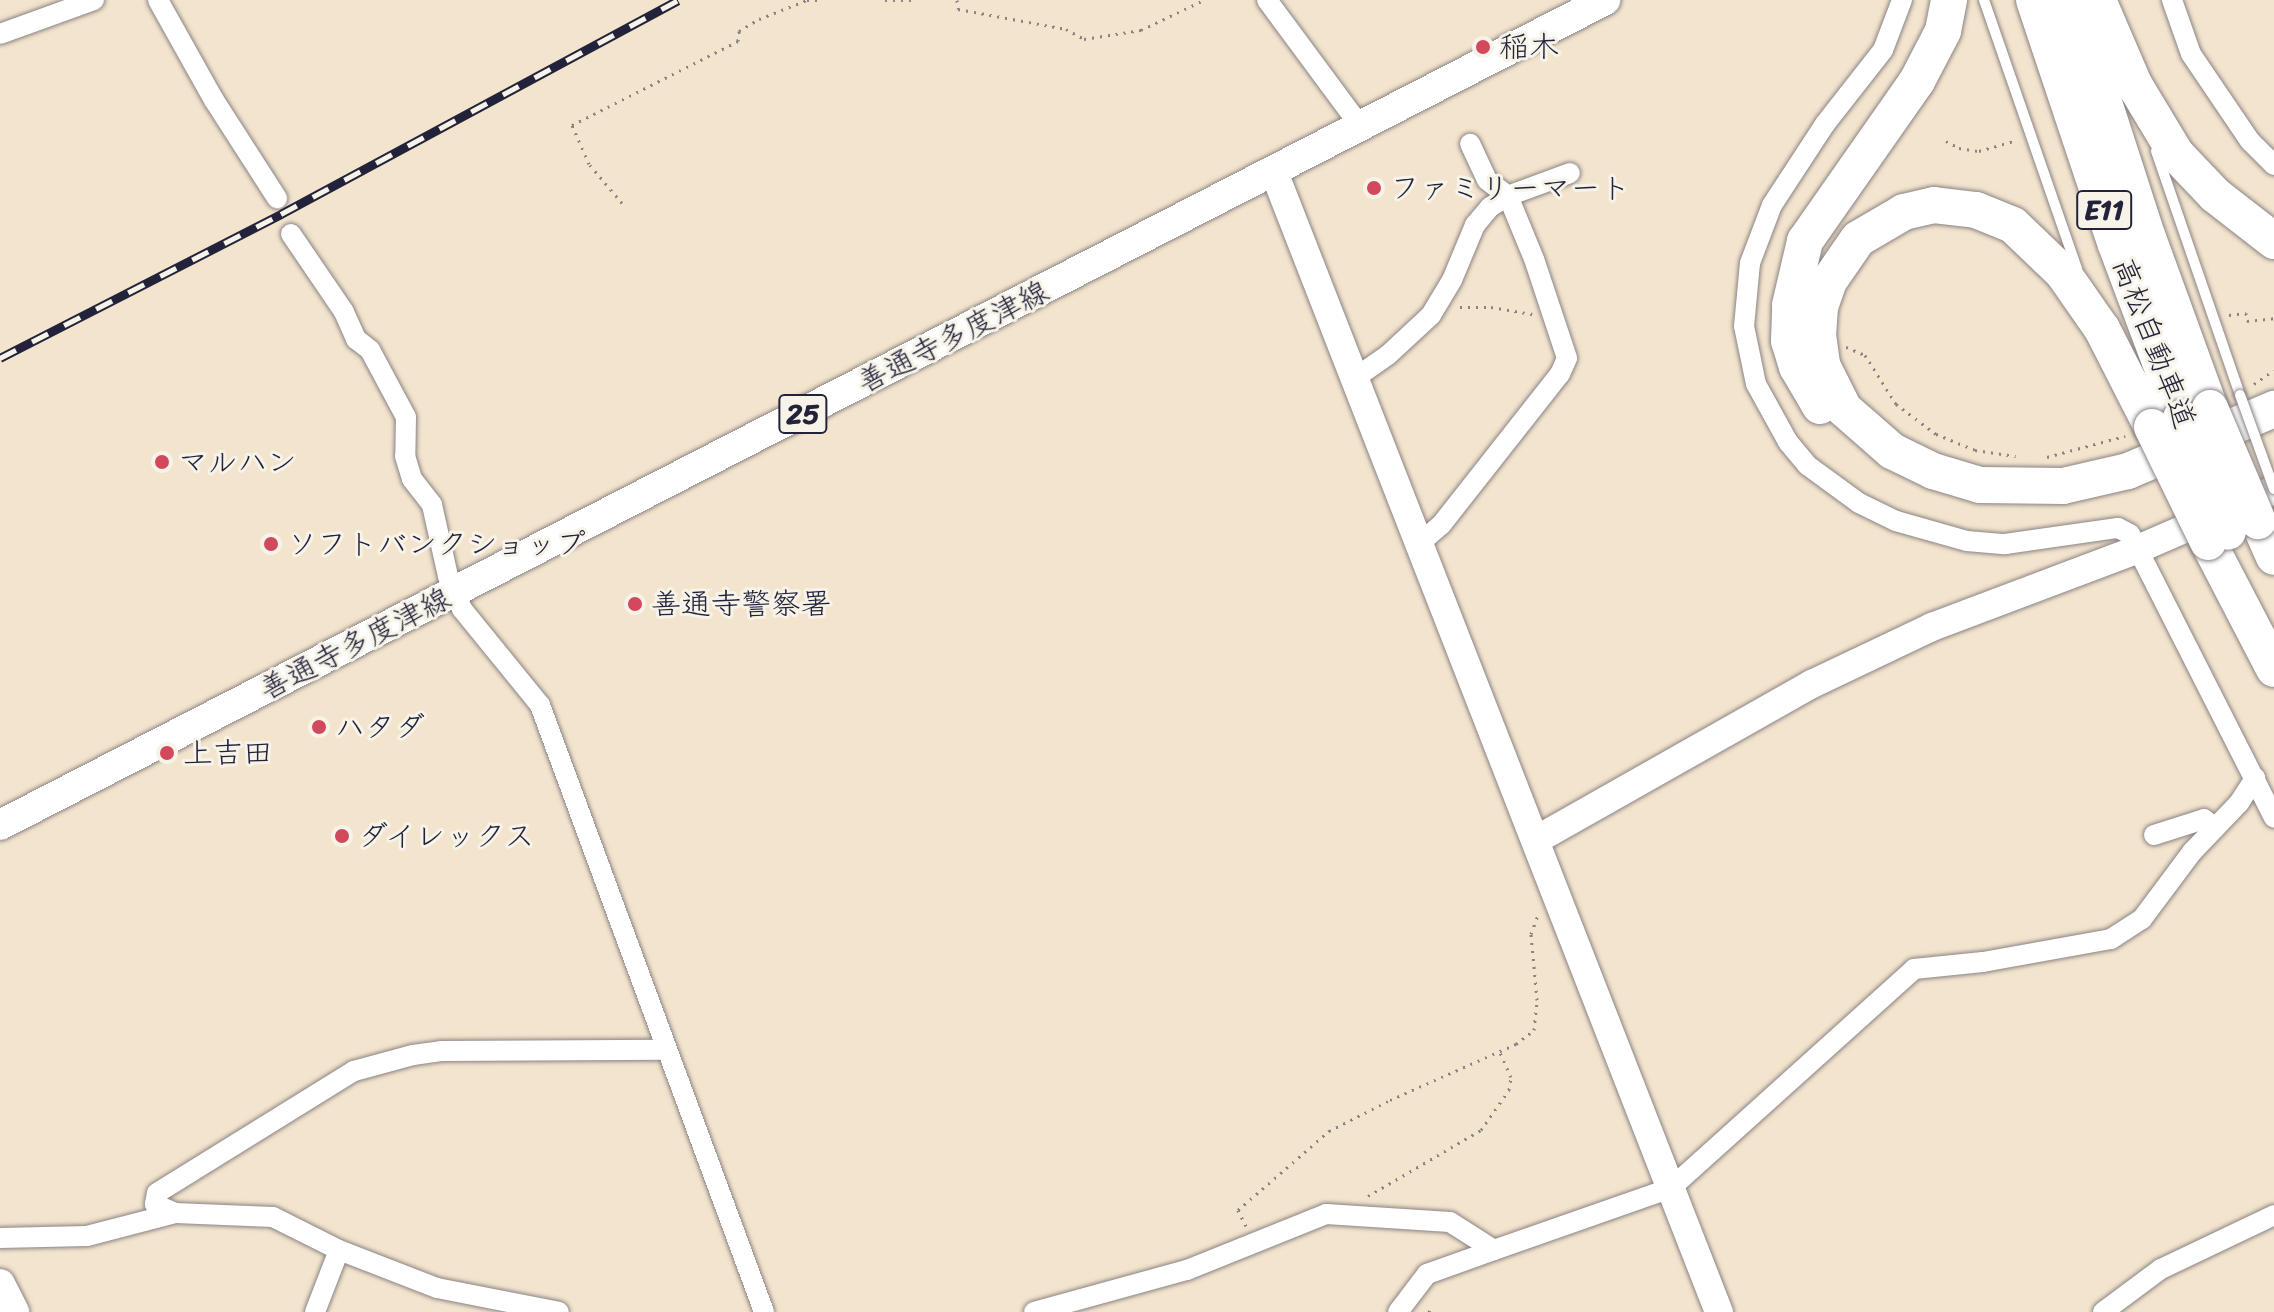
<!DOCTYPE html>
<html>
<head>
<meta charset="utf-8">
<style>
	body { margin:0 }
	#map { position:relative; width:2274px; height:1312px; overflow:hidden; background:#f3e4cd; font-family:Sriracha,"Klee One",sans-serif }
	div>[style] { position:absolute }
	[style*='--x'] { left:calc(var(--x)*1px); top:calc(var(--y)*1px); width:calc(var(--w)*1px); rotate:calc(var(--a)*1deg) }
	.path>* { height:3px; margin-top:-1.5px; transform-origin:0; background:repeating-linear-gradient(90deg,#8a8384 0 2px,transparent 0 8px) }
	.roads { filter:drop-shadow(0 0 2px #8a8384) drop-shadow(0 0 2px #8a8384) }
	.lane>* { height:10px; margin:-5px; padding:0 5px; transform-origin:5px; border-radius:5px; background:#fff }
	.street>* { height:20px; margin:-10px; padding:0 10px; transform-origin:10px; border-radius:10px; background:#fff }
	.secondary>* { height:28px; margin:-14px; padding:0 14px; transform-origin:14px; border-radius:14px; background:#fff }
	.primary>* { height:30px; margin:-15px; padding:0 15px; transform-origin:15px; border-radius:15px; background:#fff }
	.highway>* { height:36px; margin:-18px; padding:0 18px; transform-origin:18px; border-radius:18px; background:#fff }
	.rail>* { height:9px; margin-top:-4.5px; transform-origin:0; background:repeating-linear-gradient(90deg,#f7f3e8 0 18px,#22223b 0 36px); box-sizing:border-box; border-block:2px solid #22223b }
	.bridges { filter:drop-shadow(0 0 2px #8a8384) drop-shadow(0 0 2px #8a8384) }
	.lane-bridge>* { height:10px; margin:-5px; padding:0 5px; transform-origin:5px; border-radius:5px; background:#fff }
	.highway-bridge>* { height:36px; margin:-18px; padding:0 18px; transform-origin:18px; border-radius:18px; background:#fff }
	.dots>* { width:22px; height:22px; translate:-50% -50%; box-sizing:border-box; border:4px solid #f7f3e8; border-radius:50% }
	span { translate:-50% -50%; white-space:nowrap; text-align:center; line-height:1.15; -webkit-text-stroke:6px #f7f3e8; paint-order:stroke }
	.shield-label span { padding:2px 6px; background:#f7f3e8; border:2px solid; border-radius:6px; -webkit-text-stroke-width:0 }
	.shield-label { font-size:28px; color:#22223b; font-weight:700 }
	.poi-label { font-size:30px; color:#22223b }
	.left { translate:0 -50%; text-align:left }
	.street-label { font-size:30px; color:#22223b }
</style>
</head>
<body>
<div id="map">
	<div class="path">
		<div style="--x:885;--y:0;--w:29;--a:0"></div>
		<div style="--x:957;--y:0;--w:9;--a:84"></div>
		<div style="--x:958;--y:9;--w:110;--a:10.5"></div>
		<div style="--x:1066;--y:29;--w:21;--a:29"></div>
		<div style="--x:1084;--y:39;--w:58;--a:-9"></div>
		<div style="--x:1141;--y:30;--w:70;--a:-25.5"></div>
		<div style="--x:1946;--y:141;--w:15;--a:28"></div>
		<div style="--x:1959;--y:148;--w:20;--a:9"></div>
		<div style="--x:1979;--y:151;--w:36;--a:-16"></div>
		<div style="--x:622;--y:203;--w:51;--a:-130.2"></div>
		<div style="--x:589;--y:164;--w:43;--a:-113.6"></div>
		<div style="--x:572;--y:125;--w:186;--a:-26.8"></div>
		<div style="--x:738;--y:41;--w:10;--a:-84"></div>
		<div style="--x:739;--y:31;--w:23;--a:-31"></div>
		<div style="--x:759;--y:19;--w:52;--a:-21.6"></div>
		<div style="--x:807;--y:0;--w:16;--a:0"></div>
		<div style="--x:1460;--y:307;--w:31;--a:0"></div>
		<div style="--x:1491;--y:307;--w:42;--a:9.7"></div>
		<div style="--x:2229;--y:315;--w:17;--a:-7"></div>
		<div style="--x:2246;--y:313;--w:8;--a:83"></div>
		<div style="--x:2247;--y:321;--w:27;--a:-6"></div>
		<div style="--x:1846;--y:347;--w:21;--a:23"></div>
		<div style="--x:1865;--y:355;--w:58;--a:57.7"></div>
		<div style="--x:1896;--y:404;--w:50;--a:36.9"></div>
		<div style="--x:1936;--y:434;--w:42;--a:22.3"></div>
		<div style="--x:1975;--y:450;--w:41;--a:8.3"></div>
		<div style="--x:2254;--y:384;--w:24;--a:-35"></div>
		<div style="--x:2047;--y:457;--w:81;--a:-15.1"></div>
		<div style="--x:1368;--y:1196;--w:131;--a:-30.3"></div>
		<div style="--x:1481;--y:1130;--w:49;--a:-55"></div>
		<div style="--x:1509;--y:1090;--w:13;--a:-81"></div>
		<div style="--x:1511;--y:1077;--w:27;--a:-114"></div>
		<div style="--x:1246;--y:1226;--w:18;--a:-117"></div>
		<div style="--x:1238;--y:1210;--w:121;--a:-41"></div>
		<div style="--x:1329;--y:1131;--w:68;--a:-26.9"></div>
		<div style="--x:1390;--y:1100;--w:138;--a:-24"></div>
		<div style="--x:1516;--y:1044;--w:23;--a:-38"></div>
		<div style="--x:1534;--y:1030;--w:30;--a:-84"></div>
		<div style="--x:1537;--y:1000;--w:66;--a:-95.2"></div>
		<div style="--x:1531;--y:934;--w:20;--a:-70"></div>
		<div style="--x:1429;--y:1312;--w:2;--a:-63"></div>
	</div>
	<div class="roads">
		<div class="lane">
			<div style="--x:1984;--y:0;--w:285;--a:70.9"></div>
			<div style="--x:2156;--y:151;--w:258;--a:71"></div>
		</div>
		<div class="street">
			<div style="--x:158;--y:0;--w:115;--a:60.8"></div>
			<div style="--x:214;--y:100;--w:117;--a:57.3"></div>
			<div style="--x:1267;--y:0;--w:143;--a:53.5"></div>
			<div style="--x:1352;--y:115;--w:13;--a:67"></div>
			<div style="--x:1902;--y:0;--w:53;--a:110.8"></div>
			<div style="--x:1883;--y:50;--w:94;--a:128.1"></div>
			<div style="--x:1825;--y:124;--w:97;--a:123.2"></div>
			<div style="--x:1772;--y:205;--w:62;--a:110.8"></div>
			<div style="--x:1750;--y:263;--w:63;--a:95.4"></div>
			<div style="--x:1744;--y:326;--w:59;--a:78.3"></div>
			<div style="--x:1756;--y:384;--w:66;--a:61.1"></div>
			<div style="--x:1788;--y:442;--w:30;--a:50"></div>
			<div style="--x:1807;--y:465;--w:64;--a:36.2"></div>
			<div style="--x:1859;--y:503;--w:41;--a:25.9"></div>
			<div style="--x:1896;--y:521;--w:74;--a:15.7"></div>
			<div style="--x:1967;--y:541;--w:38;--a:5"></div>
			<div style="--x:2005;--y:544;--w:114;--a:-8.1"></div>
			<div style="--x:2118;--y:528;--w:13;--a:27"></div>
			<div style="--x:2130;--y:534;--w:318;--a:63.1"></div>
			<div style="--x:2172;--y:0;--w:57;--a:70.6"></div>
			<div style="--x:2191;--y:54;--w:105;--a:55.9"></div>
			<div style="--x:2250;--y:141;--w:34;--a:45"></div>
			<div style="--x:0;--y:34;--w:100;--a:-19.9"></div>
			<div style="--x:291;--y:234;--w:94;--a:55.8"></div>
			<div style="--x:344;--y:312;--w:30;--a:66"></div>
			<div style="--x:356;--y:339;--w:18;--a:38"></div>
			<div style="--x:370;--y:350;--w:76;--a:61.8"></div>
			<div style="--x:406;--y:417;--w:39;--a:91"></div>
			<div style="--x:405;--y:456;--w:24;--a:73"></div>
			<div style="--x:412;--y:479;--w:33;--a:52"></div>
			<div style="--x:432;--y:505;--w:73;--a:77.3"></div>
			<div style="--x:448;--y:576;--w:36;--a:67"></div>
			<div style="--x:462;--y:609;--w:124;--a:50.9"></div>
			<div style="--x:540;--y:705;--w:647;--a:69.74"></div>
			<div style="--x:1355;--y:378;--w:40;--a:-34.9"></div>
			<div style="--x:1388;--y:355;--w:59;--a:-42.9"></div>
			<div style="--x:1431;--y:315;--w:41;--a:-59"></div>
			<div style="--x:1452;--y:280;--w:60;--a:-67.3"></div>
			<div style="--x:1475;--y:225;--w:23;--a:-50"></div>
			<div style="--x:1490;--y:207;--w:21;--a:-31"></div>
			<div style="--x:1508;--y:196;--w:66;--a:-20.4"></div>
			<div style="--x:1420;--y:543;--w:28;--a:-41"></div>
			<div style="--x:1441;--y:525;--w:192;--a:-51.8"></div>
			<div style="--x:1560;--y:374;--w:17;--a:-66"></div>
			<div style="--x:1567;--y:358;--w:104;--a:-108.4"></div>
			<div style="--x:1534;--y:259;--w:68;--a:-112.4"></div>
			<div style="--x:1508;--y:196;--w:26;--a:-143"></div>
			<div style="--x:1487;--y:180;--w:40;--a:-115"></div>
			<div style="--x:2154;--y:835;--w:52;--a:-17.7"></div>
			<div style="--x:2204;--y:819;--w:14;--a:39"></div>
			<div style="--x:175;--y:1213;--w:22;--a:-156"></div>
			<div style="--x:155;--y:1204;--w:11;--a:-80"></div>
			<div style="--x:157;--y:1193;--w:232;--a:-31.8"></div>
			<div style="--x:354;--y:1071;--w:61;--a:-15.2"></div>
			<div style="--x:413;--y:1055;--w:28;--a:-8"></div>
			<div style="--x:441;--y:1051;--w:226;--a:-0.3"></div>
			<div style="--x:0;--y:1238;--w:87;--a:-1.3"></div>
			<div style="--x:87;--y:1236;--w:91;--a:-14.6"></div>
			<div style="--x:175;--y:1213;--w:98;--a:2.3"></div>
			<div style="--x:273;--y:1217;--w:74;--a:26.6"></div>
			<div style="--x:339;--y:1250;--w:105;--a:21.2"></div>
			<div style="--x:437;--y:1288;--w:124;--a:11.1"></div>
			<div style="--x:315;--y:1312;--w:66;--a:-68.8"></div>
			<div style="--x:1034;--y:1312;--w:159;--a:-15.4"></div>
			<div style="--x:1187;--y:1270;--w:150;--a:-21.9"></div>
			<div style="--x:1326;--y:1214;--w:124;--a:3.7"></div>
			<div style="--x:1450;--y:1222;--w:52;--a:32.5"></div>
			<div style="--x:1494;--y:1250;--w:188;--a:-19.3"></div>
			<div style="--x:1671;--y:1188;--w:327;--a:-42"></div>
			<div style="--x:1914;--y:969;--w:69;--a:-5.8"></div>
			<div style="--x:1983;--y:962;--w:130;--a:-10.2"></div>
			<div style="--x:2111;--y:939;--w:37;--a:-33"></div>
			<div style="--x:2142;--y:919;--w:84;--a:-53.3"></div>
			<div style="--x:2192;--y:852;--w:68;--a:-46.2"></div>
			<div style="--x:2239;--y:803;--w:30;--a:-57"></div>
			<div style="--x:1398;--y:1312;--w:48;--a:-52.7"></div>
			<div style="--x:1427;--y:1274;--w:71;--a:-19.7"></div>
			<div style="--x:2103;--y:1312;--w:72;--a:-36.6"></div>
			<div style="--x:2161;--y:1269;--w:125;--a:-25.5"></div>
		</div>
		<div class="secondary">
			<div style="--x:1274;--y:172;--w:1224;--a:68.68"></div>
			<div style="--x:1536;--y:840;--w:317;--a:-29.5"></div>
			<div style="--x:1812;--y:684;--w:133;--a:-25.4"></div>
			<div style="--x:1932;--y:627;--w:220;--a:-20.7"></div>
			<div style="--x:2138;--y:549;--w:148;--a:-23.5"></div>
		</div>
		<div class="primary">
			<div style="--x:0;--y:825;--w:1805;--a:-27.2"></div>
			<div style="--x:0;--y:1284;--w:31;--a:63"></div>
		</div>
		<div class="highway">
			<div style="--x:2034;--y:0;--w:258;--a:71.5"></div>
			<div style="--x:2116;--y:245;--w:185;--a:69.4"></div>
			<div style="--x:2071;--y:0;--w:247;--a:72.1"></div>
			<div style="--x:2147;--y:235;--w:184;--a:70"></div>
			<div style="--x:2098;--y:0;--w:91;--a:66.8"></div>
			<div style="--x:2134;--y:84;--w:82;--a:59"></div>
			<div style="--x:2176;--y:154;--w:57;--a:46.4"></div>
			<div style="--x:2215;--y:195;--w:75;--a:37.9"></div>
			<div style="--x:1820;--y:406;--w:45;--a:-120.5"></div>
			<div style="--x:1797;--y:367;--w:27;--a:-107"></div>
			<div style="--x:1789;--y:341;--w:36;--a:-88"></div>
			<div style="--x:1790;--y:305;--w:66;--a:-76.8"></div>
			<div style="--x:1805;--y:241;--w:195;--a:-55"></div>
			<div style="--x:1917;--y:81;--w:56;--a:-62.5"></div>
			<div style="--x:1943;--y:31;--w:32;--a:-79"></div>
			<div style="--x:2152;--y:427;--w:110;--a:-117"></div>
			<div style="--x:2102;--y:329;--w:68;--a:-124.9"></div>
			<div style="--x:2063;--y:273;--w:69;--a:-136.2"></div>
			<div style="--x:2013;--y:225;--w:40;--a:-158"></div>
			<div style="--x:1976;--y:210;--w:42;--a:-173.2"></div>
			<div style="--x:1934;--y:205;--w:31;--a:167"></div>
			<div style="--x:1904;--y:212;--w:53;--a:149.6"></div>
			<div style="--x:1858;--y:239;--w:51;--a:124.6"></div>
			<div style="--x:1829;--y:281;--w:28;--a:109"></div>
			<div style="--x:1820;--y:307;--w:28;--a:94"></div>
			<div style="--x:1818;--y:335;--w:30;--a:82"></div>
			<div style="--x:1822;--y:365;--w:49;--a:63.4"></div>
			<div style="--x:1844;--y:409;--w:64;--a:41.2"></div>
			<div style="--x:1892;--y:451;--w:46;--a:26"></div>
			<div style="--x:1933;--y:471;--w:49;--a:16.6"></div>
			<div style="--x:1980;--y:485;--w:83;--a:0.7"></div>
			<div style="--x:2063;--y:486;--w:67;--a:-13"></div>
			<div style="--x:2128;--y:471;--w:159;--a:-23"></div>
			<div style="--x:2258;--y:521;--w:39;--a:66"></div>
			<div style="--x:2208;--y:542;--w:143;--a:62.5"></div>
		</div>
	</div>
	<div class="rail">
		<div style="--x:0;--y:358;--w:316;--a:-27.1"></div>
		<div style="--x:281;--y:214;--w:451;--a:-28.3"></div>
	</div>
	<div class="bridges">
		<div class="lane-bridge">
			<div style="--x:2240;--y:395;--w:100;--a:70.1"></div>
		</div>
		<div class="highway-bridge">
			<div style="--x:2210;--y:408;--w:123;--a:67"></div>
			<div style="--x:2181;--y:418;--w:123;--a:67.6"></div>
			<div style="--x:2152;--y:427;--w:128;--a:64"></div>
		</div>
	</div>
	<div class="dots">
		<div style="left:1483px;top:47px;background:#d1495b"></div>
		<div style="left:1374px;top:188px;background:#d1495b"></div>
		<div style="left:162px;top:462px;background:#d1495b"></div>
		<div style="left:271px;top:544px;background:#d1495b"></div>
		<div style="left:635px;top:604px;background:#d1495b"></div>
		<div style="left:319px;top:727px;background:#d1495b"></div>
		<div style="left:167px;top:753px;background:#d1495b"></div>
		<div style="left:342px;top:836px;background:#d1495b"></div>
	</div>
	<div class="shield-label">
		<span style="left:2104px;top:210px">E11</span>
		<span style="left:803px;top:414px">25</span>
	</div>
	<div class="poi-label">
		<span class="left" style="left:1499px;top:47px">稲木</span>
		<span class="left" style="left:1390px;top:188px">ファミリーマート</span>
		<span class="left" style="left:178px;top:462px">マルハン</span>
		<span class="left" style="left:287px;top:544px">ソフトバンクショップ</span>
		<span class="left" style="left:651px;top:604px">善通寺警察署</span>
		<span class="left" style="left:335px;top:727px">ハタダ</span>
		<span class="left" style="left:183px;top:753px">上吉田</span>
		<span class="left" style="left:358px;top:836px">ダイレックス</span>
	</div>
	<div class="street-label">
		<span style="left:953px;top:337px;rotate:-27deg">善通寺多度津線</span>
		<span style="left:2154px;top:343px;rotate:69deg">高松自動車道</span>
		<span style="left:355px;top:644px;rotate:-27deg">善通寺多度津線</span>
	</div>
</div>
</body>
</html>
